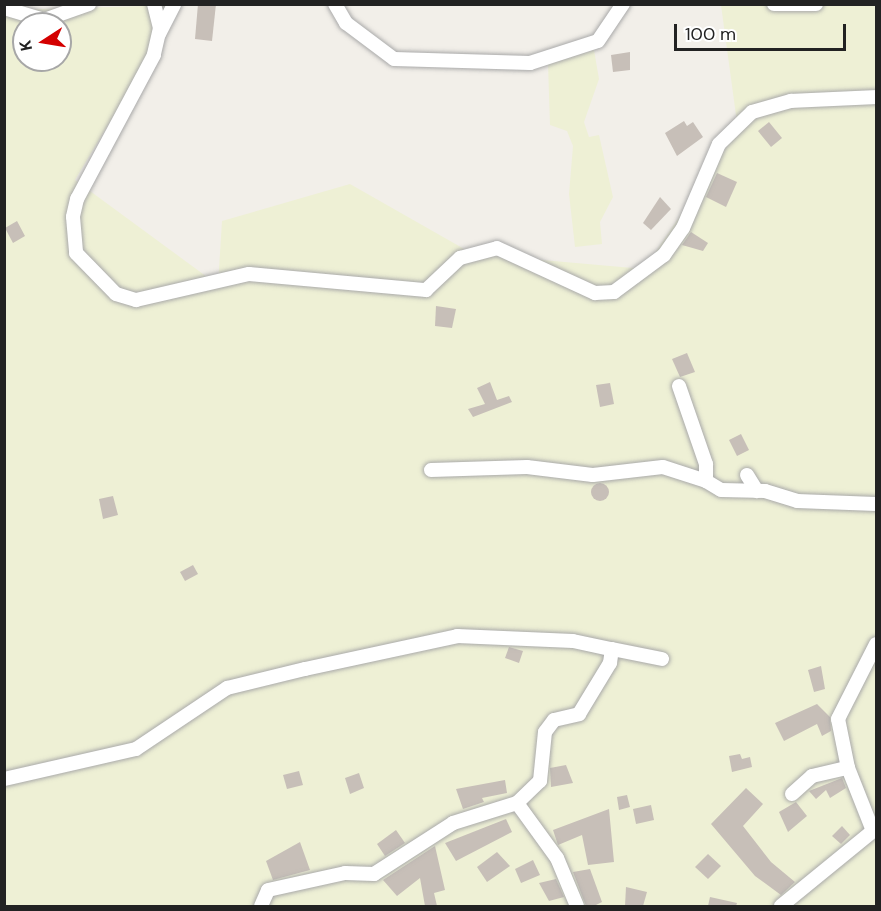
<!DOCTYPE html>
<html>
<head>
<meta charset="utf-8">
<style>
	body { margin:0 }
	#map { position:relative; width:881px; height:911px; overflow:hidden; background:#f2efe9; font-family:"DM Sans",sans-serif }
	div>[style] { position:absolute }
	[style*='--x'] { left:calc(var(--x)*1px); top:calc(var(--y)*1px); width:calc(var(--w)*1px); rotate:calc(var(--a)*1deg) }
	.farmland>* { inset:0; background:#eef0d5 }
	.building>* { inset:0; background:#c7bfb8 }
	.round { border-radius:50% }
	.roads { filter:drop-shadow(0 0 2px #a9a9a9) drop-shadow(0 0 2px #a9a9a9) }
	.minor>* { height:14px; margin:-7px; padding:0 7px; transform-origin:7px; border-radius:7px; background:#fff }
	span { translate:-50% -50%; white-space:nowrap; text-align:center; line-height:1.15; -webkit-text-stroke:5px #fff; paint-order:stroke }
	.frame { position:absolute; inset:0; border:6px solid #222; pointer-events:none }
	.north { position:absolute; left:12px; top:12px; width:60px; height:60px; box-sizing:border-box; background:#fff; border:2px solid #a7a7a7; border-radius:50%; rotate:258deg; font-size:16px; font-weight:700; line-height:24px; text-align:center; color:#222 }
	.north::after { content:''; display:block; margin:auto; width:21px; height:27px; background:#d40000; clip-path:polygon(50% 0,100% 100%,50% 72%,0 100%) }
	.scale { position:absolute; left:674px; top:24px; width:172px; height:27px; box-sizing:border-box; border:3px solid #222; border-top:0; padding-left:8px; font-size:18px; line-height:21px; white-space:nowrap; color:#222; -webkit-text-stroke:4px #fff; paint-order:stroke }
</style>
</head>
<body>
<div id="map">
	<div class="farmland">
		<div style="clip-path:polygon(evenodd,180px 5px,75px 180px,218px 285px,222px 221px,350px 184px,473px 254px,644px 269px,738px 130px,721px 5px,876px 5px,876px 906px,5px 906px,4px 10px,180px 5px,24px 24px,60px 24px,60px 60px,24px 60px,24px 24px)"></div>
		<div style="clip-path:polygon(594px 50px,599px 79px,584px 122px,589px 137px,599px 135px,613px 197px,600px 222px,602px 244px,575px 247px,569px 194px,573px 146px,567px 131px,550px 125px,548px 64px)"></div>
	</div>
	<div class="building">
		<div style="clip-path:polygon(198px 4px,216px 4px,212px 41px,195px 39px)"></div>
		<div style="clip-path:polygon(630px 52px,630px 70px,613px 72px,611px 55px)"></div>
		<div style="clip-path:polygon(684px 121px,687px 126px,693px 122px,703px 137px,677px 156px,665px 133px)"></div>
		<div style="clip-path:polygon(769px 122px,782px 138px,771px 147px,758px 131px)"></div>
		<div style="clip-path:polygon(717px 173px,737px 182px,726px 207px,706px 197px)"></div>
		<div style="clip-path:polygon(660px 197px,671px 209px,651px 230px,643px 223px)"></div>
		<div style="clip-path:polygon(17px 221px,25px 236px,13px 243px,5px 228px)"></div>
		<div style="clip-path:polygon(691px 232px,708px 243px,703px 251px,682px 245px)"></div>
		<div style="clip-path:polygon(436px 306px,456px 309px,452px 328px,435px 326px)"></div>
		<div style="clip-path:polygon(687px 353px,695px 372px,680px 377px,672px 359px)"></div>
		<div style="clip-path:polygon(490px 382px,497px 400px,509px 396px,512px 402px,473px 417px,468px 409px,485px 404px,477px 388px)"></div>
		<div style="clip-path:polygon(610px 383px,614px 404px,600px 407px,596px 385px)"></div>
		<div style="clip-path:polygon(741px 434px,749px 450px,737px 456px,729px 440px)"></div>
		<div class="round" style="left:591px;top:483px;width:18px;height:18px"></div>
		<div style="clip-path:polygon(113px 496px,118px 515px,103px 519px,99px 499px)"></div>
		<div style="clip-path:polygon(193px 565px,198px 574px,185px 581px,180px 572px)"></div>
		<div style="clip-path:polygon(509px 647px,523px 651px,519px 663px,505px 658px)"></div>
		<div style="clip-path:polygon(821px 666px,825px 689px,814px 692px,808px 670px)"></div>
		<div style="clip-path:polygon(817px 704px,830px 717px,831px 731px,822px 736px,817px 724px,784px 741px,775px 723px)"></div>
		<div style="clip-path:polygon(740px 754px,742px 759px,750px 757px,752px 767px,732px 772px,729px 756px)"></div>
		<div style="clip-path:polygon(566px 765px,573px 783px,551px 787px,550px 768px)"></div>
		<div style="clip-path:polygon(299px 771px,303px 785px,287px 789px,283px 775px)"></div>
		<div style="clip-path:polygon(359px 773px,364px 788px,350px 794px,345px 778px)"></div>
		<div style="clip-path:polygon(842px 778px,846px 788px,830px 798px,826px 790px,816px 799px,809px 791px)"></div>
		<div style="clip-path:polygon(505px 780px,507px 793px,482px 798px,484px 802px,463px 809px,456px 789px)"></div>
		<div style="clip-path:polygon(746px 788px,763px 804px,743px 826px,771px 862px,795px 882px,781px 895px,755px 876px,711px 824px)"></div>
		<div style="clip-path:polygon(627px 795px,630px 807px,619px 810px,617px 797px)"></div>
		<div style="clip-path:polygon(796px 802px,807px 816px,788px 832px,779px 812px)"></div>
		<div style="clip-path:polygon(651px 805px,654px 820px,636px 824px,633px 809px)"></div>
		<div style="clip-path:polygon(609px 809px,614px 862px,588px 865px,582px 835px,558px 845px,553px 830px)"></div>
		<div style="clip-path:polygon(506px 819px,512px 832px,456px 861px,445px 843px)"></div>
		<div style="clip-path:polygon(842px 826px,850px 835px,841px 844px,832px 836px)"></div>
		<div style="clip-path:polygon(396px 830px,405px 843px,385px 856px,377px 844px)"></div>
		<div style="clip-path:polygon(300px 842px,310px 870px,273px 880px,266px 861px)"></div>
		<div style="clip-path:polygon(435px 846px,445px 890px,434px 893px,437px 906px,425px 906px,420px 878px,397px 896px,383px 880px)"></div>
		<div style="clip-path:polygon(497px 852px,510px 866px,487px 882px,477px 867px)"></div>
		<div style="clip-path:polygon(708px 854px,721px 866px,708px 879px,695px 867px)"></div>
		<div style="clip-path:polygon(533px 860px,540px 875px,521px 883px,515px 869px)"></div>
		<div style="clip-path:polygon(590px 869px,602px 902px,594px 906px,586px 906px,573px 872px)"></div>
		<div style="clip-path:polygon(556px 879px,564px 897px,549px 901px,539px 883px)"></div>
		<div style="clip-path:polygon(626px 887px,647px 892px,643px 906px,625px 906px)"></div>
		<div style="clip-path:polygon(710px 897px,737px 903px,736px 906px,708px 906px)"></div>
	</div>
	<div class="roads">
		<div class="minor">
			<div style="--x:154;--y:4;--w:25;--a:76"></div>
			<div style="--x:160;--y:28;--w:28;--a:103"></div>
			<div style="--x:154;--y:55;--w:163;--a:118.1"></div>
			<div style="--x:77;--y:199;--w:18;--a:103"></div>
			<div style="--x:73;--y:217;--w:36;--a:85"></div>
			<div style="--x:76;--y:253;--w:57;--a:45.7"></div>
			<div style="--x:116;--y:294;--w:21;--a:17"></div>
			<div style="--x:136;--y:300;--w:116;--a:-13"></div>
			<div style="--x:249;--y:274;--w:178;--a:5.2"></div>
			<div style="--x:426;--y:290;--w:47;--a:-43.3"></div>
			<div style="--x:460;--y:258;--w:38;--a:-15"></div>
			<div style="--x:497;--y:248;--w:108;--a:24.7"></div>
			<div style="--x:595;--y:293;--w:19;--a:-3"></div>
			<div style="--x:614;--y:292;--w:62;--a:-36.5"></div>
			<div style="--x:664;--y:255;--w:33;--a:-55"></div>
			<div style="--x:683;--y:228;--w:91;--a:-66.8"></div>
			<div style="--x:719;--y:144;--w:46;--a:-44.1"></div>
			<div style="--x:752;--y:112;--w:41;--a:-15.8"></div>
			<div style="--x:791;--y:101;--w:85;--a:-2.7"></div>
			<div style="--x:335;--y:4;--w:22;--a:60"></div>
			<div style="--x:346;--y:23;--w:60;--a:36.9"></div>
			<div style="--x:394;--y:59;--w:136;--a:1.7"></div>
			<div style="--x:530;--y:63;--w:71;--a:-17.9"></div>
			<div style="--x:598;--y:41;--w:45;--a:-56"></div>
			<div style="--x:774;--y:4;--w:42;--a:0"></div>
			<div style="--x:4;--y:8;--w:42;--a:16.7"></div>
			<div style="--x:44;--y:20;--w:48;--a:-19.6"></div>
			<div style="--x:159;--y:34;--w:34;--a:-63"></div>
			<div style="--x:679;--y:386;--w:83;--a:70.9"></div>
			<div style="--x:706;--y:464;--w:17;--a:90"></div>
			<div style="--x:706;--y:481;--w:17;--a:31"></div>
			<div style="--x:721;--y:490;--w:44;--a:1.3"></div>
			<div style="--x:765;--y:491;--w:34;--a:17"></div>
			<div style="--x:797;--y:501;--w:79;--a:2.2"></div>
			<div style="--x:431;--y:470;--w:96;--a:-1.8"></div>
			<div style="--x:527;--y:467;--w:66;--a:6.9"></div>
			<div style="--x:593;--y:475;--w:70;--a:-6.5"></div>
			<div style="--x:663;--y:467;--w:45;--a:18"></div>
			<div style="--x:747;--y:475;--w:19;--a:58"></div>
			<div style="--x:4;--y:779;--w:135;--a:-12.8"></div>
			<div style="--x:136;--y:749;--w:110;--a:-33.8"></div>
			<div style="--x:227;--y:688;--w:80;--a:-13.7"></div>
			<div style="--x:305;--y:669;--w:156;--a:-12.2"></div>
			<div style="--x:457;--y:636;--w:116;--a:2.5"></div>
			<div style="--x:573;--y:641;--w:40;--a:12"></div>
			<div style="--x:792;--y:794;--w:27;--a:-42"></div>
			<div style="--x:812;--y:776;--w:37;--a:-13"></div>
			<div style="--x:517;--y:803;--w:32;--a:-44"></div>
			<div style="--x:540;--y:781;--w:49;--a:-84.2"></div>
			<div style="--x:545;--y:732;--w:15;--a:-53"></div>
			<div style="--x:554;--y:720;--w:26;--a:-13"></div>
			<div style="--x:579;--y:714;--w:60;--a:-58.7"></div>
			<div style="--x:610;--y:663;--w:14;--a:-82"></div>
			<div style="--x:612;--y:649;--w:51;--a:11.3"></div>
			<div style="--x:261;--y:906;--w:17;--a:-66"></div>
			<div style="--x:268;--y:890;--w:79;--a:-12.4"></div>
			<div style="--x:345;--y:873;--w:29;--a:2"></div>
			<div style="--x:374;--y:874;--w:94;--a:-32.8"></div>
			<div style="--x:453;--y:823;--w:67;--a:-17.4"></div>
			<div style="--x:517;--y:803;--w:68;--a:54"></div>
			<div style="--x:557;--y:858;--w:52;--a:67.4"></div>
			<div style="--x:781;--y:906;--w:119;--a:-39.2"></div>
			<div style="--x:873;--y:831;--w:68;--a:-111.6"></div>
			<div style="--x:848;--y:768;--w:50;--a:-101.5"></div>
			<div style="--x:838;--y:719;--w:84;--a:-63.1"></div>
		</div>
	</div>
	<div class="frame"></div>
	<div class="north">K</div>
	<div class="scale">100 m</div>
</div>
</body>
</html>
